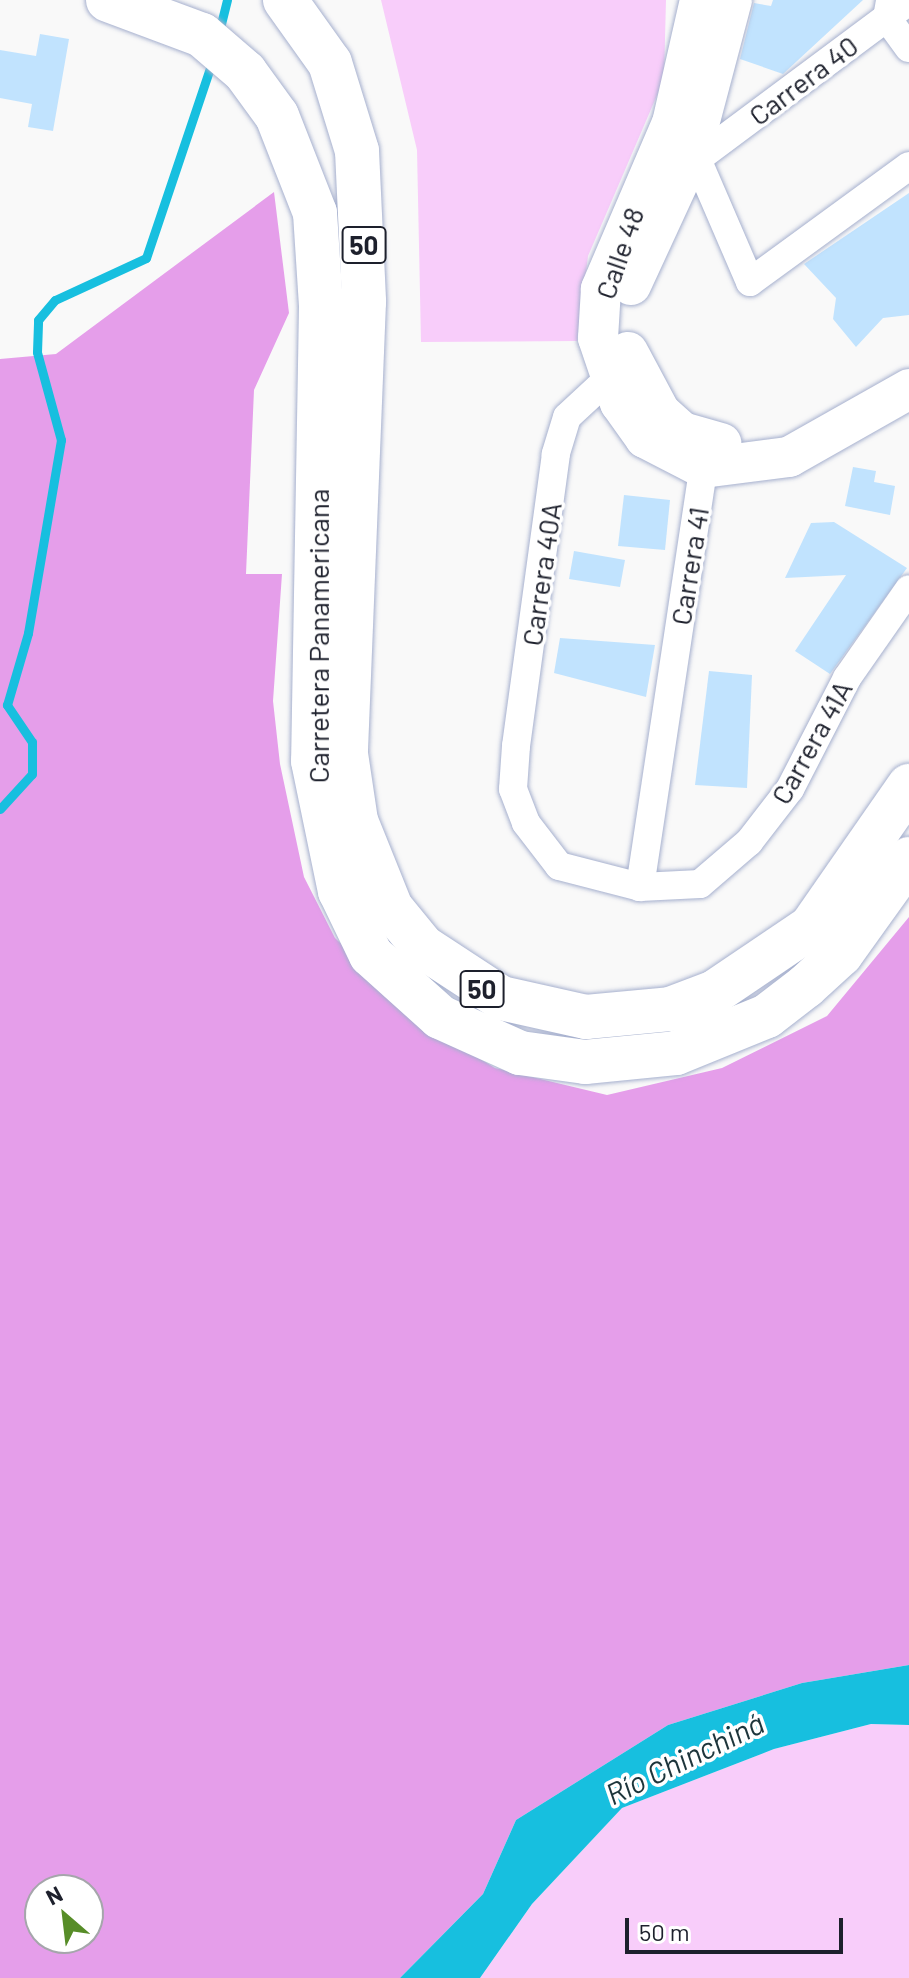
<!DOCTYPE html>
<html>
<head>
<meta charset="utf-8">
<style>
	body { margin:0 }
	#map { position:relative; width:909px; height:1978px; overflow:hidden; background:#f9f9f9; font-family:Barlow,sans-serif }
	div>[style] { position:absolute }
	[style*='--x'] { left:calc(var(--x)*1px); top:calc(var(--y)*1px); width:calc(var(--w)*1px); rotate:calc(var(--a)*1deg) }
	.green>* { inset:0; background:#f8cdfa }
	.forest>* { inset:0; background:#e59eea }
	.water>* { inset:0; background:#17bfdf }
	.stream>* { height:9px; margin:-4.5px; padding:0 4.5px; transform-origin:4.5px; border-radius:4.5px; background:#17bfdf }
	.building>* { inset:0; background:#c1e3fe }
	.roads { filter:drop-shadow(0 0 2px #a6b0ce) drop-shadow(0 0 2px #a6b0ce) }
	.street>* { height:28px; margin:-14px; padding:0 14px; transform-origin:14px; border-radius:14px; background:#fff }
	.secondary>* { height:40px; margin:-20px; padding:0 20px; transform-origin:20px; border-radius:20px; background:#fff }
	.highway>* { height:44px; margin:-22px; padding:0 22px; transform-origin:22px; border-radius:22px; background:#fff }
	span { translate:-50% -50%; white-space:nowrap; text-align:center; line-height:1.15; -webkit-text-stroke:7px #fff; paint-order:stroke }
	.shield-label span { padding:2px 6px; background:#fff; border:2px solid; border-radius:6px; -webkit-text-stroke-width:0 }
	.shield-label { font-size:26px; color:#1d202c; font-weight:700 }
	.street-label { font-size:28px; color:#1d202c }
	.water-label { font-size:30px; color:#1d353b; font-style:italic }
	.north { position:absolute; left:24px; top:1874px; width:80px; height:80px; box-sizing:border-box; background:#fff; border:2px solid #a5a6ab; border-radius:50%; rotate:332deg; font-size:22px; font-weight:700; line-height:32px; text-align:center; color:#1d202c }
	.north::after { content:''; display:block; margin:auto; width:28px; height:36px; background:#578d28; clip-path:polygon(50% 0,100% 100%,50% 72%,0 100%) }
	.scale { position:absolute; left:625px; top:1918px; width:218px; height:36px; box-sizing:border-box; border:4px solid #1d202c; border-top:0; padding-left:10px; font-size:24px; line-height:28px; white-space:nowrap; color:#1d202c; -webkit-text-stroke:6px #fff; paint-order:stroke }
</style>
</head>
<body>
<div id="map">
	<div class="green">
		<div style="clip-path:polygon(381px 0,666px 0,664px 79px,588px 256px,577px 341px,421px 342px,417px 150px)"></div>
		<div style="clip-path:polygon(871px 1724px,909px 1725px,909px 1978px,480px 1978px,532px 1904px,622px 1808px,774px 1749px)"></div>
	</div>
	<div class="forest">
		<div style="clip-path:polygon(evenodd,274px 192px,289px 313px,254px 390px,246px 574px,282px 574px,273px 701px,280px 764px,304px 877px,335px 938px,429px 1028px,495px 1068px,607px 1095px,722px 1068px,827px 1016px,909px 917px,909px 1665px,802px 1683px,668px 1725px,516px 1820px,483px 1894px,400px 1978px,0 1978px,0 359px,56px 354px,274px 192px,40px 1890px,88px 1890px,88px 1938px,40px 1938px,40px 1890px)"></div>
	</div>
	<div class="water">
		<div style="clip-path:polygon(909px 1665px,909px 1725px,871px 1724px,774px 1749px,622px 1808px,532px 1904px,480px 1978px,400px 1978px,483px 1894px,516px 1820px,668px 1725px,802px 1683px)"></div>
	</div>
	<div class="stream">
		<div style="--x:219;--y:32;--w:33;--a:-76"></div>
		<div style="--x:0;--y:809;--w:47;--a:-47.6"></div>
		<div style="--x:32;--y:774;--w:32;--a:-90"></div>
		<div style="--x:32;--y:742;--w:45;--a:-124"></div>
		<div style="--x:7;--y:705;--w:75;--a:-73.7"></div>
		<div style="--x:28;--y:633;--w:196;--a:-80.3"></div>
		<div style="--x:61;--y:440;--w:91;--a:-105.3"></div>
		<div style="--x:37;--y:352;--w:32;--a:-88"></div>
		<div style="--x:38;--y:320;--w:26;--a:-50"></div>
		<div style="--x:55;--y:300;--w:100;--a:-24.8"></div>
		<div style="--x:146;--y:258;--w:207;--a:-71.4"></div>
	</div>
	<div class="building">
		<div style="clip-path:polygon(773px 0,863px 0,783px 74px,740px 59px,754px 3px,771px 6px)"></div>
		<div style="clip-path:polygon(40px 34px,69px 39px,53px 131px,28px 127px,32px 104px,0 98px,0 50px,36px 56px)"></div>
		<div style="clip-path:polygon(909px 193px,909px 315px,883px 318px,856px 347px,833px 319px,836px 298px,804px 264px)"></div>
		<div style="clip-path:polygon(853px 467px,876px 471px,874px 482px,895px 486px,890px 515px,845px 506px)"></div>
		<div style="clip-path:polygon(624px 495px,670px 500px,665px 550px,618px 546px)"></div>
		<div style="clip-path:polygon(834px 522px,907px 568px,830px 674px,795px 651px,846px 575px,785px 578px,811px 523px)"></div>
		<div style="clip-path:polygon(574px 551px,625px 560px,620px 587px,569px 579px)"></div>
		<div style="clip-path:polygon(560px 638px,655px 645px,646px 697px,554px 673px)"></div>
		<div style="clip-path:polygon(709px 671px,752px 675px,747px 788px,695px 785px)"></div>
	</div>
	<div class="roads">
		<div class="street">
			<div style="--x:890;--y:1;--w:17;--a:100"></div>
			<div style="--x:887;--y:18;--w:37;--a:54"></div>
			<div style="--x:697;--y:159;--w:134;--a:66.7"></div>
			<div style="--x:750;--y:282;--w:197;--a:-36.1"></div>
			<div style="--x:697;--y:159;--w:264;--a:-36.7"></div>
			<div style="--x:609;--y:378;--w:57;--a:137.1"></div>
			<div style="--x:567;--y:417;--w:39;--a:107"></div>
			<div style="--x:556;--y:454;--w:295;--a:97.8"></div>
			<div style="--x:516;--y:746;--w:43;--a:94"></div>
			<div style="--x:513;--y:789;--w:36;--a:69"></div>
			<div style="--x:526;--y:823;--w:54;--a:52.5"></div>
			<div style="--x:559;--y:866;--w:84;--a:14.5"></div>
			<div style="--x:640;--y:887;--w:60;--a:-2.9"></div>
			<div style="--x:700;--y:884;--w:65;--a:-40.6"></div>
			<div style="--x:749;--y:842;--w:67;--a:-52.3"></div>
			<div style="--x:790;--y:789;--w:125;--a:-62.8"></div>
			<div style="--x:847;--y:678;--w:108;--a:-55.1"></div>
			<div style="--x:640;--y:887;--w:424;--a:-81.4"></div>
		</div>
		<div class="secondary">
			<div style="--x:700;--y:0;--w:126;--a:102.8"></div>
			<div style="--x:672;--y:123;--w:181;--a:113.2"></div>
			<div style="--x:601;--y:289;--w:49;--a:93.5"></div>
			<div style="--x:598;--y:338;--w:69;--a:71.3"></div>
			<div style="--x:620;--y:403;--w:43;--a:54.5"></div>
			<div style="--x:645;--y:438;--w:65;--a:27.3"></div>
			<div style="--x:703;--y:468;--w:87;--a:-7.3"></div>
			<div style="--x:789;--y:457;--w:138;--a:-29.5"></div>
			<div style="--x:631;--y:285;--w:143;--a:-65.2"></div>
			<div style="--x:691;--y:155;--w:160;--a:-75.2"></div>
			<div style="--x:628;--y:352;--w:68;--a:61.9"></div>
			<div style="--x:660;--y:412;--w:30;--a:42"></div>
			<div style="--x:682;--y:432;--w:41;--a:15.8"></div>
		</div>
		<div class="highway">
			<div style="--x:108;--y:0;--w:100;--a:20.4"></div>
			<div style="--x:202;--y:35;--w:57;--a:40.7"></div>
			<div style="--x:245;--y:72;--w:54;--a:54"></div>
			<div style="--x:277;--y:116;--w:104;--a:68.6"></div>
			<div style="--x:315;--y:213;--w:94;--a:86.3"></div>
			<div style="--x:321;--y:307;--w:454;--a:91"></div>
			<div style="--x:313;--y:761;--w:133;--a:78.3"></div>
			<div style="--x:340;--y:891;--w:71;--a:64.2"></div>
			<div style="--x:371;--y:955;--w:93;--a:41.9"></div>
			<div style="--x:440;--y:1017;--w:88;--a:24.2"></div>
			<div style="--x:520;--y:1053;--w:66;--a:7.9"></div>
			<div style="--x:585;--y:1062;--w:91;--a:-5.6"></div>
			<div style="--x:676;--y:1053;--w:98;--a:-22.1"></div>
			<div style="--x:767;--y:1016;--w:49;--a:-37.6"></div>
			<div style="--x:806;--y:986;--w:47;--a:-42.4"></div>
			<div style="--x:841;--y:954;--w:117;--a:-54.4"></div>
			<div style="--x:285;--y:0;--w:77;--a:54.5"></div>
			<div style="--x:330;--y:63;--w:92;--a:72.9"></div>
			<div style="--x:357;--y:151;--w:151;--a:87.3"></div>
			<div style="--x:364;--y:302;--w:452;--a:92.3"></div>
			<div style="--x:346;--y:754;--w:68;--a:81.5"></div>
			<div style="--x:356;--y:821;--w:94;--a:68.1"></div>
			<div style="--x:391;--y:908;--w:50;--a:50.6"></div>
			<div style="--x:423;--y:947;--w:93;--a:33.2"></div>
			<div style="--x:501;--y:998;--w:87;--a:12.6"></div>
			<div style="--x:586;--y:1017;--w:84;--a:-5.4"></div>
			<div style="--x:670;--y:1009;--w:48;--a:-20.7"></div>
			<div style="--x:715;--y:992;--w:116;--a:-34.1"></div>
			<div style="--x:811;--y:927;--w:172;--a:-55.2"></div>
		</div>
	</div>
	<div class="shield-label">
		<span style="left:364px;top:245px">50</span>
		<span style="left:482px;top:989px">50</span>
	</div>
	<div class="street-label">
		<span style="left:803px;top:80px;rotate:-37deg">Carrera 40</span>
		<span style="left:619px;top:253px;rotate:-71deg">Calle 48</span>
		<span style="left:689px;top:566px;rotate:-81deg">Carrera 41</span>
		<span style="left:541px;top:574px;rotate:-82deg">Carrera 40A</span>
		<span style="left:318px;top:636px;rotate:-90deg">Carretera Panamericana</span>
		<span style="left:811px;top:742px;rotate:-61deg">Carrera 41A</span>
	</div>
	<div class="water-label">
		<span style="left:684px;top:1758px;rotate:-26deg">Río Chinchiná</span>
	</div>
	<div class="north">N</div>
	<div class="scale">50 m</div>
</div>
</body>
</html>
